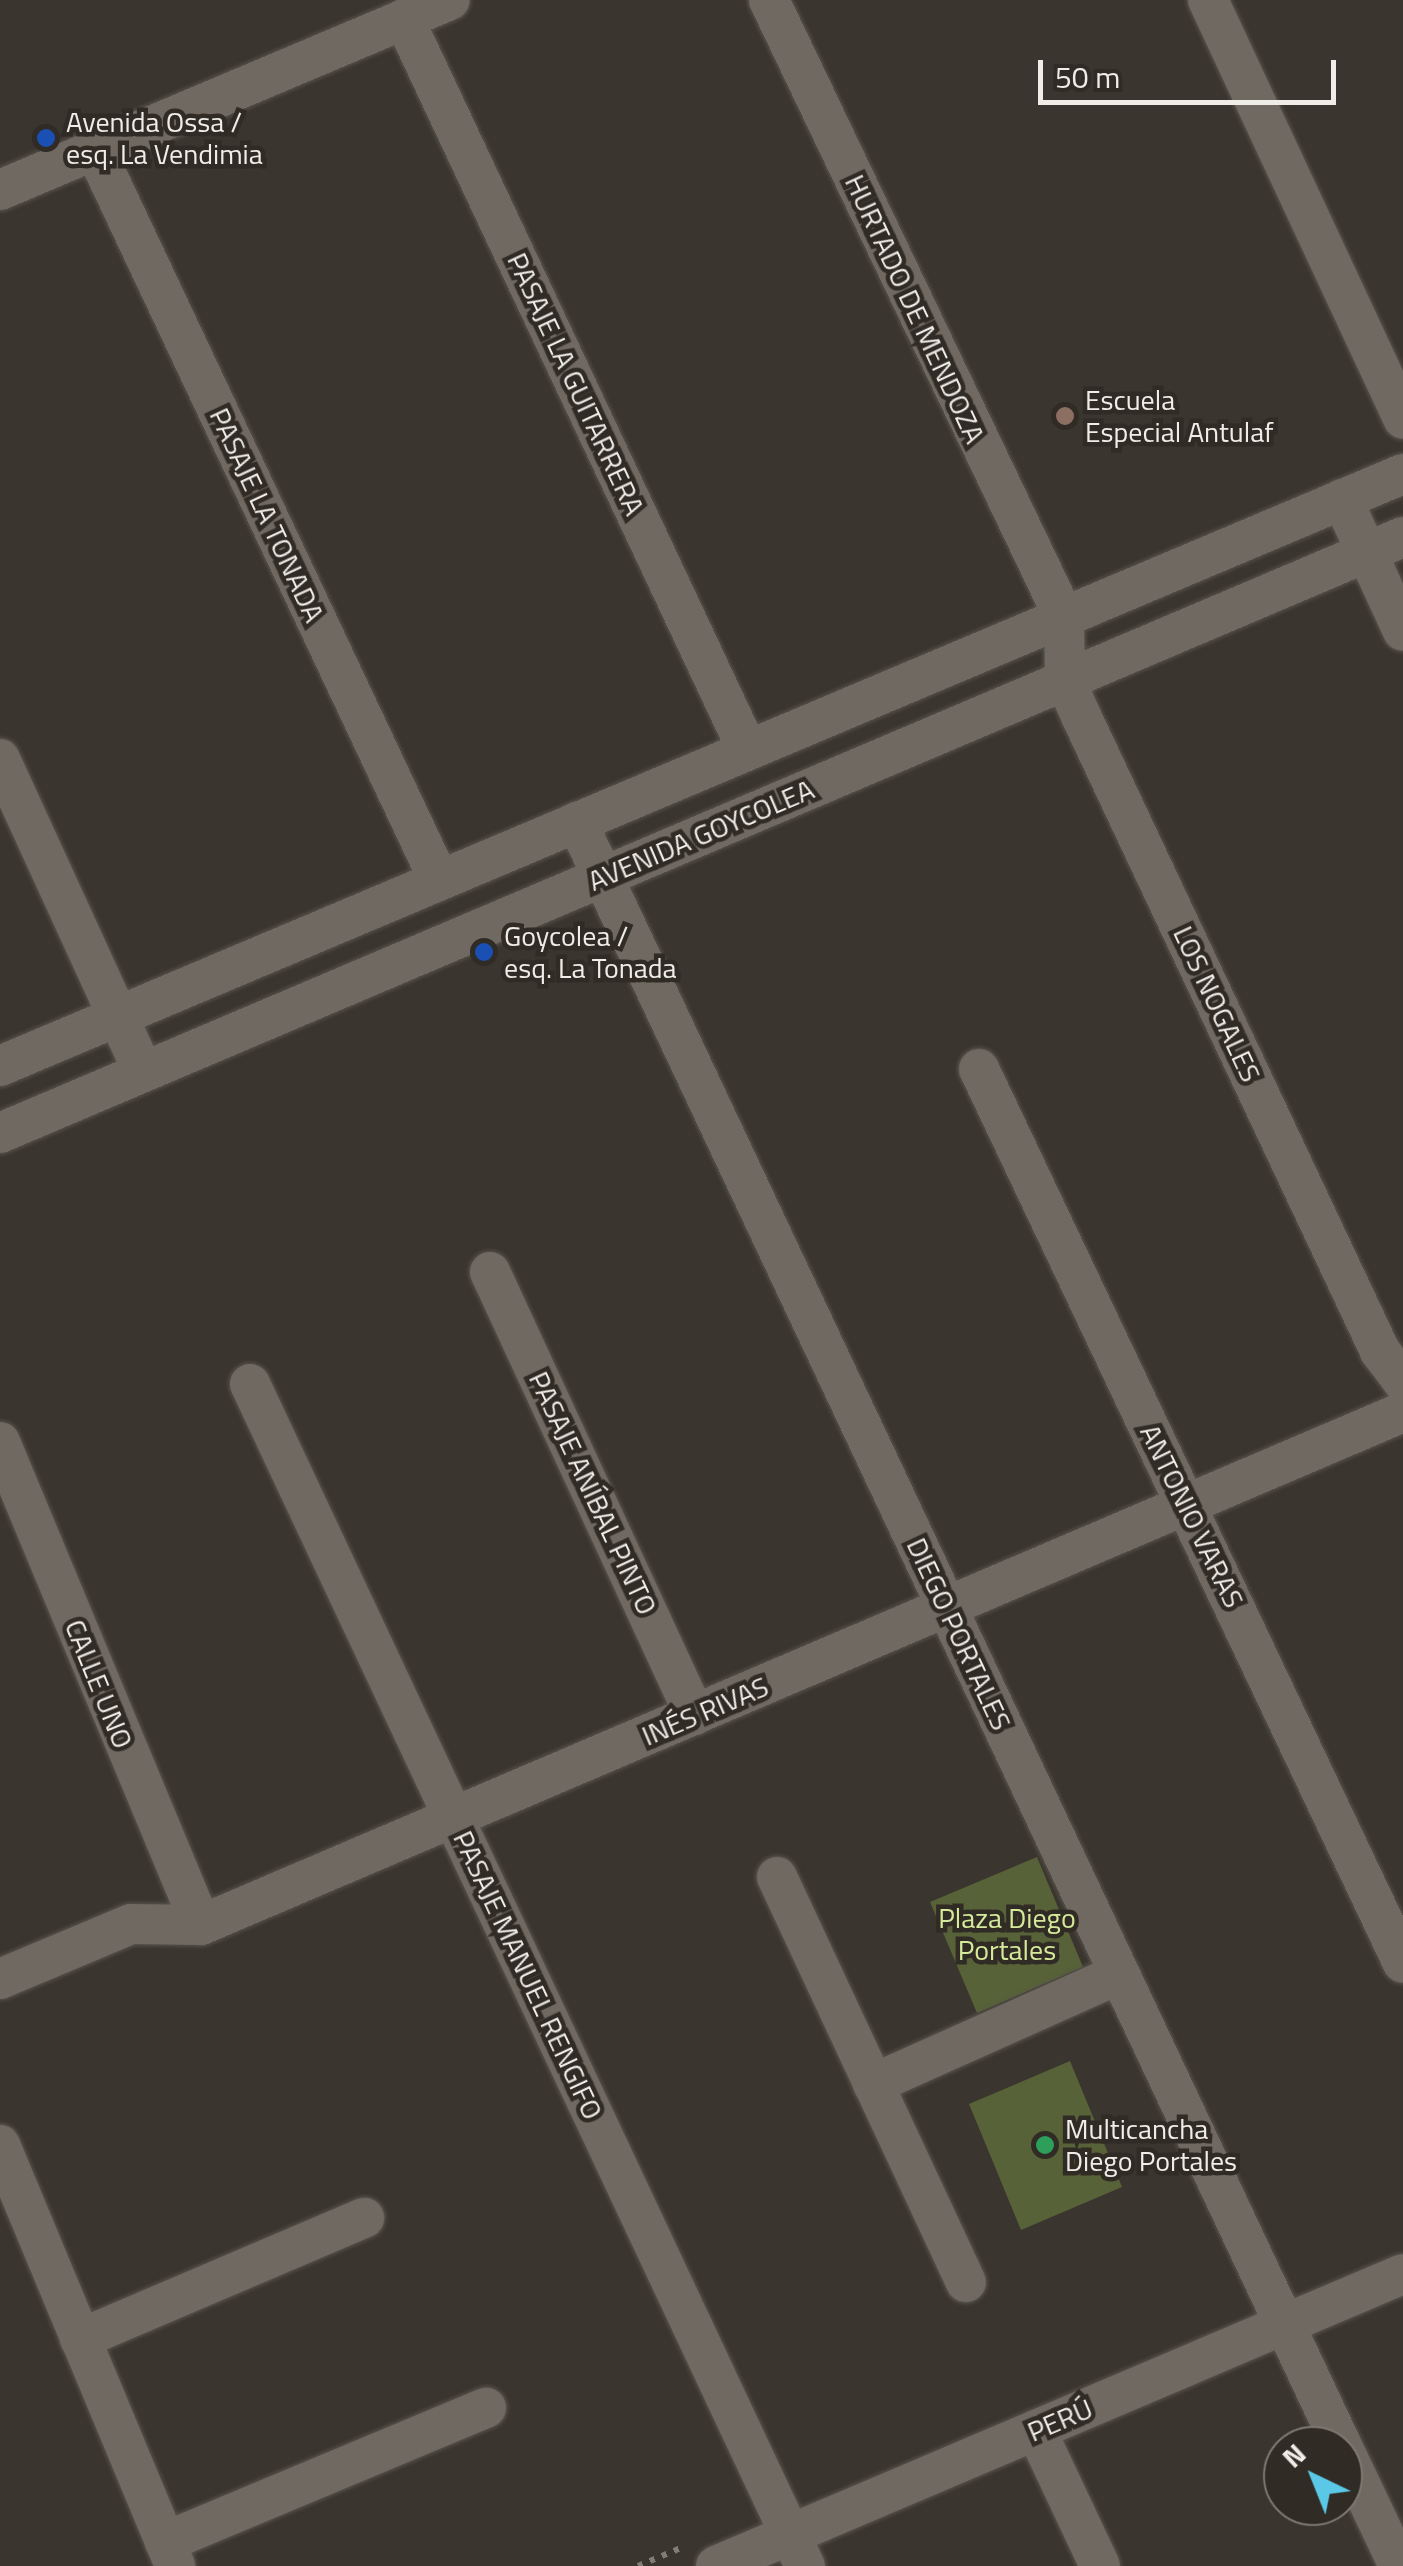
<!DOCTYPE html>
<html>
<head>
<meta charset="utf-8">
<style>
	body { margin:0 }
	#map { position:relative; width:1403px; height:2566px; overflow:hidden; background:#3a352e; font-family:"Titillium Web",sans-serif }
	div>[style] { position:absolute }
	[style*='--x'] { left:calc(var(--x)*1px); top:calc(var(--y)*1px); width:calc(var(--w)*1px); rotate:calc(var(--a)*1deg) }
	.green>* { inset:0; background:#586238 }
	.path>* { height:6px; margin-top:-3px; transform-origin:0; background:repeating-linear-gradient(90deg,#817d76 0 5px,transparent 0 13px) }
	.roads { filter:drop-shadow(0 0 2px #57534d) drop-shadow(0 0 2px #57534d) }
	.minor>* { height:40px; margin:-20px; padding:0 20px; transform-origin:20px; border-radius:20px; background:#6f6961 }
	.dots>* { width:28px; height:28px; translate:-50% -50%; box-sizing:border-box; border:5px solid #302b24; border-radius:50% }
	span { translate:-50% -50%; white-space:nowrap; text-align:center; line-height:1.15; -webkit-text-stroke:9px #302b24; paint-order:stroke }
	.poi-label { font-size:28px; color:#f0ede8 }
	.left { translate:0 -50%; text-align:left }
	.street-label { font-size:28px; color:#f0ede8 }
	.park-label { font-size:28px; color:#d5e99a }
	.north { position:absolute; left:1263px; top:2426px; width:100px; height:100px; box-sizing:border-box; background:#302b24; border:2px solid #7d7972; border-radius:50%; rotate:317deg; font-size:28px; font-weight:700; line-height:40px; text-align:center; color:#f0ede8 }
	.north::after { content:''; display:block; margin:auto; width:35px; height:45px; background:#5bc8e7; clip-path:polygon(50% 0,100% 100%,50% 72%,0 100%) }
	.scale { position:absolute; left:1038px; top:60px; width:298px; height:45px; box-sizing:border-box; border:5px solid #f0ede8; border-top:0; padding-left:12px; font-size:30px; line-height:35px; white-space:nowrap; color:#f0ede8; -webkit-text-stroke:8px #302b24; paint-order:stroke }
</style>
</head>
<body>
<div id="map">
	<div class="green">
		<div style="clip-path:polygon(1037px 1857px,1083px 1967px,977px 2013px,930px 1902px)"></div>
		<div style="clip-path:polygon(1070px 2061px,1122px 2187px,1021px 2230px,969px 2104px)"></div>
	</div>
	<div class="path">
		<div style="--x:638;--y:2566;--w:49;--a:-22.9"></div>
	</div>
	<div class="roads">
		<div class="minor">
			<div style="--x:769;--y:0;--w:684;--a:64.45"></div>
			<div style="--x:1064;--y:617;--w:63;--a:89.1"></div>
			<div style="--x:1065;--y:680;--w:42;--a:65.9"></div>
			<div style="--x:1082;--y:718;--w:700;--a:64.79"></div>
			<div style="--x:1380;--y:1351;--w:39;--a:53"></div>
			<div style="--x:1208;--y:0;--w:462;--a:65"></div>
			<div style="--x:404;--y:19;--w:807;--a:64.83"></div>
			<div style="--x:95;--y:150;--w:807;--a:64.77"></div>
			<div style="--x:0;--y:190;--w:488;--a:-22.9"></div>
			<div style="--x:1342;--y:499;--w:145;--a:65.2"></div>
			<div style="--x:0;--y:759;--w:344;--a:65.4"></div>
			<div style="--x:577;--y:822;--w:1795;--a:64.78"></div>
			<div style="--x:0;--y:1066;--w:1523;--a:-22.88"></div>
			<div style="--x:979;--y:1069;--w:989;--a:64.63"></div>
			<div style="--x:0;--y:1133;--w:1524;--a:-23.02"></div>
			<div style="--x:490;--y:1272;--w:488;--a:65.2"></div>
			<div style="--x:250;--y:1384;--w:1306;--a:64.85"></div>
			<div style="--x:0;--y:1442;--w:523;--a:67.41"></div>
			<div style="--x:777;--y:1877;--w:447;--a:65"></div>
			<div style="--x:0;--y:1979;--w:142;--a:-22.8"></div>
			<div style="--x:131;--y:1924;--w:70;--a:0.8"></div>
			<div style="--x:201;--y:1925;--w:1307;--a:-23.11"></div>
			<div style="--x:873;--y:2084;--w:269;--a:-24.1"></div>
			<div style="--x:0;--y:2145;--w:456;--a:67.4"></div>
			<div style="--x:80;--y:2339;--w:309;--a:-23.1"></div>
			<div style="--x:1036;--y:2430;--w:150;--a:64.8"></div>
			<div style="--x:1343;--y:2448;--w:131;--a:64.6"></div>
			<div style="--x:165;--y:2542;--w:348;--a:-22.7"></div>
			<div style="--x:716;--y:2566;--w:746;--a:-23.03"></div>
		</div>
	</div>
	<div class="dots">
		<div style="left:46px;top:138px;background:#1a4fb4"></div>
		<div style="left:1065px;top:416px;background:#8d6e63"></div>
		<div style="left:484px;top:952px;background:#1a4fb4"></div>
		<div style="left:1045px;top:2145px;background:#2e9e5b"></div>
	</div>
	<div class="poi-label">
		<span class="left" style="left:66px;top:138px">Avenida Ossa /<br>esq. La Vendimia</span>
		<span class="left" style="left:1085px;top:416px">Escuela<br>Especial Antulaf</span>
		<span class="left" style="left:504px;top:952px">Goycolea /<br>esq. La Tonada</span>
		<span class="left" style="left:1065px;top:2145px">Multicancha<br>Diego Portales</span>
	</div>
	<div class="street-label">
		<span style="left:915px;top:309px;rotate:65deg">HURTADO DE MENDOZA</span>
		<span style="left:576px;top:384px;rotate:65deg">PASAJE LA GUITARRERA</span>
		<span style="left:267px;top:515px;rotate:65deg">PASAJE LA TONADA</span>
		<span style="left:701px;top:835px;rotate:-23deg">AVENIDA GOYCOLEA</span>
		<span style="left:1217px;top:1004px;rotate:65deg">LOS NOGALES</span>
		<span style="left:593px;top:1493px;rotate:65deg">PASAJE ANÍBAL PINTO</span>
		<span style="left:1192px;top:1516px;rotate:64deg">ANTONIO VARAS</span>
		<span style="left:959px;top:1634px;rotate:65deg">DIEGO PORTALES</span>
		<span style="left:99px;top:1684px;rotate:68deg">CALLE UNO</span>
		<span style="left:705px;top:1711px;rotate:-23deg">INÉS RIVAS</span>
		<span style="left:528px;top:1975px;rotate:65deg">PASAJE MANUEL RENGIFO</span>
		<span style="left:1060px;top:2420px;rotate:-23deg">PERÚ</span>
	</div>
	<div class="park-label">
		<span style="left:1007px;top:1934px">Plaza Diego<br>Portales</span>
	</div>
	<div class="north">N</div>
	<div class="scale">50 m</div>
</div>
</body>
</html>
